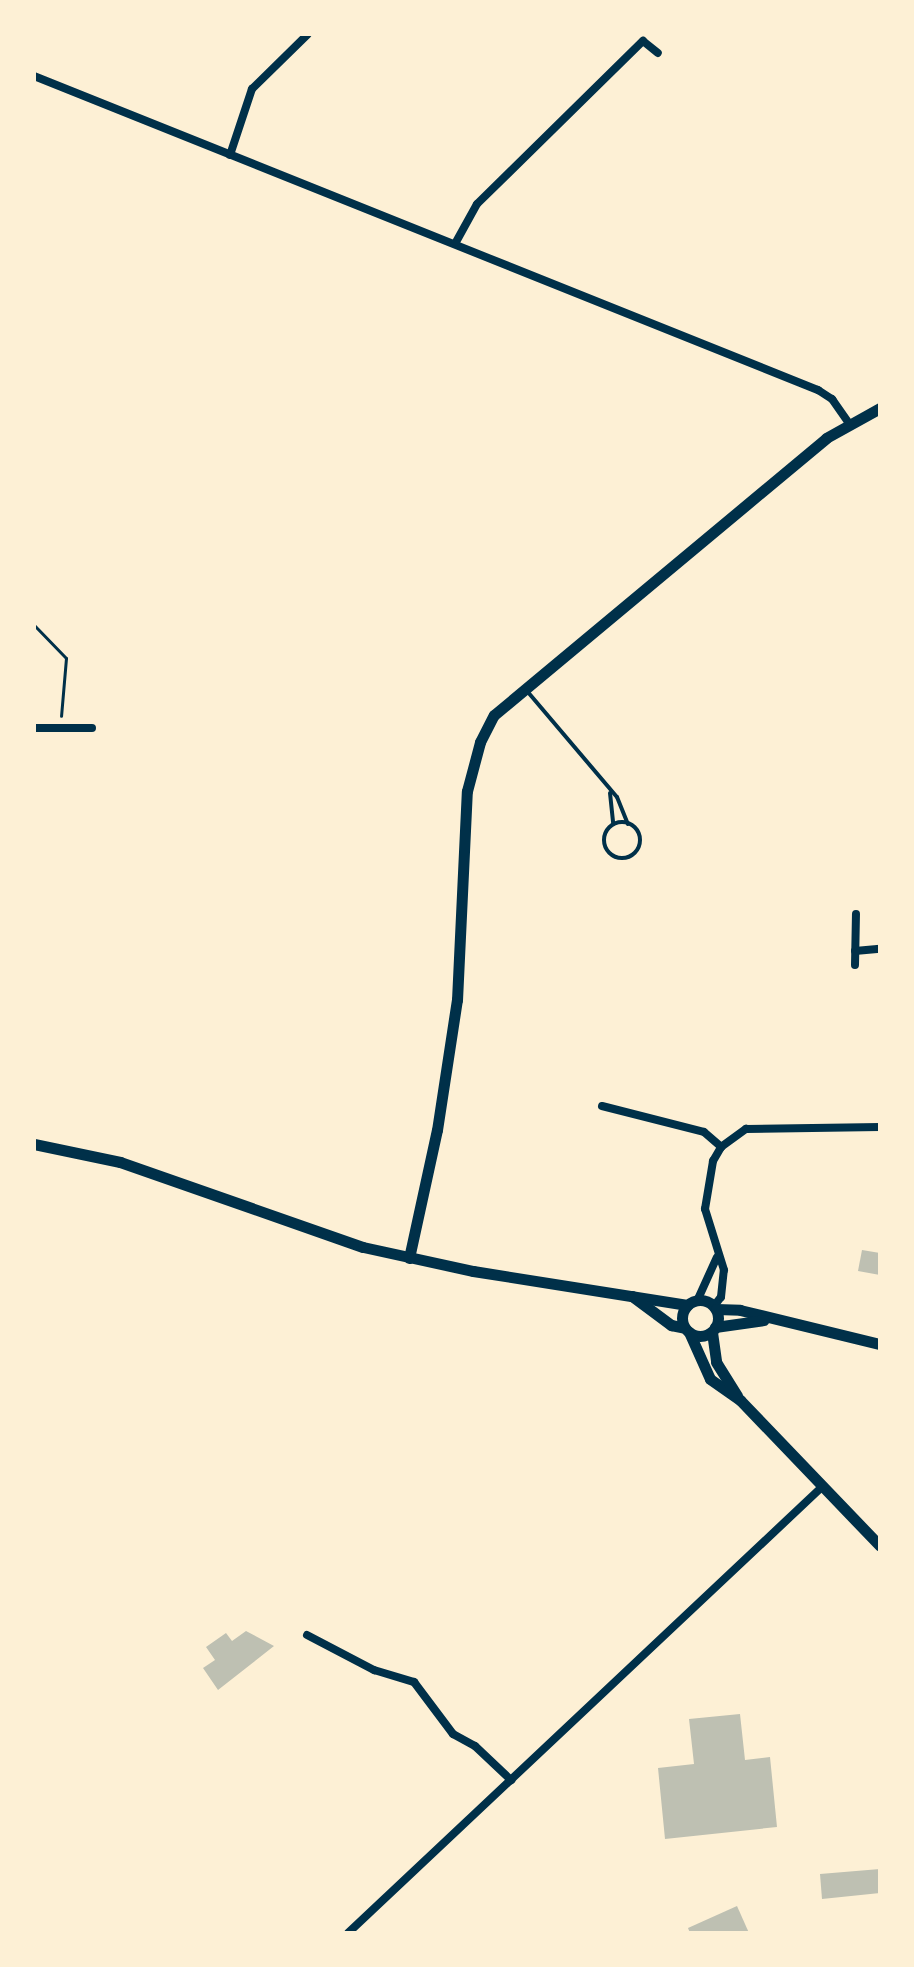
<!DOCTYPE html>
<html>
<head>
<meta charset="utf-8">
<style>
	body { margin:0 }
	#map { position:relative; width:914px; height:1967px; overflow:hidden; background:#fdf0d5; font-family:Ubuntu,sans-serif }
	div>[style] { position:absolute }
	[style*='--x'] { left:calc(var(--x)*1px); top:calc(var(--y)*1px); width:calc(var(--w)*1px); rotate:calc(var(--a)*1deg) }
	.building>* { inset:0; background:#bec0b2 }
	.path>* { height:3px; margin:-1.5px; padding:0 1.5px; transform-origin:1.5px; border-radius:1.5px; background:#003049 }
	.service>* { height:4px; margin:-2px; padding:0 2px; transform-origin:2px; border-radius:2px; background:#003049 }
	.service>.ring { margin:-2px; padding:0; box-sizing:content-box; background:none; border:4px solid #003049; border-radius:50% }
	.minor>* { height:8px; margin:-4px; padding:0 4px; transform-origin:4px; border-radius:4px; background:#003049 }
	.tertiary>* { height:11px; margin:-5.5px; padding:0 5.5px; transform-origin:5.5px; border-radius:5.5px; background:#003049 }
	.tertiary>.ring { margin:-5.5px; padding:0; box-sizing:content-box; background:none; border:11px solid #003049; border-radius:50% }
	span { translate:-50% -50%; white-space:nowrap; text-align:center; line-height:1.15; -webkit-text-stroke:6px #fdf0d5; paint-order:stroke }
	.frame { position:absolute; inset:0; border:36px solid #fdf0d5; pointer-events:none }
</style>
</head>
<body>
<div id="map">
	<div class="building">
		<div style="clip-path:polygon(862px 1250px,880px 1253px,880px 1275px,858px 1271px)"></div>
		<div style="clip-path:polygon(246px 1631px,274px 1646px,218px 1690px,203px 1668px,215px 1660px,206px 1647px,226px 1633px,232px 1641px)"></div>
		<div style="clip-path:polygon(740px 1714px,745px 1760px,770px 1757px,777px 1827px,665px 1839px,658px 1768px,694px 1764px,689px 1719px)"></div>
		<div style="clip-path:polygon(880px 1869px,880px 1893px,822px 1899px,820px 1874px)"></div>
		<div style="clip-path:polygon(737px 1906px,749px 1933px,690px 1933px,688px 1928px)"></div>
	</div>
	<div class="path">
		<div style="--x:34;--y:625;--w:46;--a:45.9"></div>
		<div style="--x:66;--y:658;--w:58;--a:94.9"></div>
	</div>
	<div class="service">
		<div style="--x:527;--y:691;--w:139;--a:49.7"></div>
		<div style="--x:617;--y:797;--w:29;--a:68"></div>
		<div style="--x:610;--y:793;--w:31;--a:84"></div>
		<div class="ring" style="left:604px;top:822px;width:32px;height:32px"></div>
	</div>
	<div class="minor">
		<div style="--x:34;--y:76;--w:845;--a:21.83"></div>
		<div style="--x:818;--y:390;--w:17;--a:33"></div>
		<div style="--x:832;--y:399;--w:28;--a:55"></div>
		<div style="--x:230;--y:155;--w:70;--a:-71.6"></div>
		<div style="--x:252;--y:89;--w:78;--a:-44.5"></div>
		<div style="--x:456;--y:242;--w:43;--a:-61.1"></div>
		<div style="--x:477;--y:204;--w:233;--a:-44.5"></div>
		<div style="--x:643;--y:41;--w:19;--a:39"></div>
		<div style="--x:34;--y:728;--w:58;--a:0"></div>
		<div style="--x:855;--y:951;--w:25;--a:-5"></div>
		<div style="--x:855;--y:965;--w:51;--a:-88.9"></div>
		<div style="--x:602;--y:1106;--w:105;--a:14.3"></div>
		<div style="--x:704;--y:1132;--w:23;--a:41"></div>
		<div style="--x:698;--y:1299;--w:46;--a:-65.7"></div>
		<div style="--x:714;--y:1306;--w:11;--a:-52"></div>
		<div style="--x:721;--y:1297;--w:27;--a:-84"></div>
		<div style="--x:724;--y:1270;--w:64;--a:-107.3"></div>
		<div style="--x:705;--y:1209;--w:49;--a:-80.5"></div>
		<div style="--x:713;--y:1161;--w:16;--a:-60"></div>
		<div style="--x:721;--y:1147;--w:31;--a:-36"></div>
		<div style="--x:746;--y:1129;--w:134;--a:-0.9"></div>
		<div style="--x:307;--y:1635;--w:76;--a:27.6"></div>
		<div style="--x:374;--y:1670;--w:42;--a:16.7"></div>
		<div style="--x:414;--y:1682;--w:65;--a:53.1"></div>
		<div style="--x:453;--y:1734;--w:25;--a:29"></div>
		<div style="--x:475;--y:1746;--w:50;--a:43.4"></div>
		<div style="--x:348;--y:1933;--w:652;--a:-43.26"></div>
	</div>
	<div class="tertiary">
		<div style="--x:34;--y:1144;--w:88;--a:11.8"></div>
		<div style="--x:120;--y:1162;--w:257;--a:19.3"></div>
		<div style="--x:363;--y:1247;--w:113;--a:12.3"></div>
		<div style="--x:473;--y:1271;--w:217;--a:9"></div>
		<div style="--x:409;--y:1258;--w:131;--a:-77.7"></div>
		<div style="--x:437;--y:1130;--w:132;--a:-81.3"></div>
		<div style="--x:457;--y:1000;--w:209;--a:-87.3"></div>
		<div style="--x:467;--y:791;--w:51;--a:-75.1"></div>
		<div style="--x:480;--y:742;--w:30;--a:-63"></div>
		<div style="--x:494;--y:715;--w:432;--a:-39.8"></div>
		<div style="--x:826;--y:438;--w:62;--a:-29.1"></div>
		<div style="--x:632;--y:1296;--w:49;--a:36.6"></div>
		<div style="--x:671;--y:1325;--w:14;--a:12"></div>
		<div class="ring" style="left:682px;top:1300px;width:25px;height:25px"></div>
		<div style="--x:716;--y:1309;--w:24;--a:2"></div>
		<div style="--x:740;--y:1310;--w:144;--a:13.7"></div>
		<div style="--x:715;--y:1327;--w:49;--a:-8.1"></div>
		<div style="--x:689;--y:1332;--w:51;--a:65.9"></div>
		<div style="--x:710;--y:1379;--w:37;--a:35"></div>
		<div style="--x:740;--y:1400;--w:202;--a:46.2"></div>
		<div style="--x:712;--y:1332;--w:30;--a:82"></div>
		<div style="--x:716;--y:1362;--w:40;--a:58"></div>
	</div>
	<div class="frame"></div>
</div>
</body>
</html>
